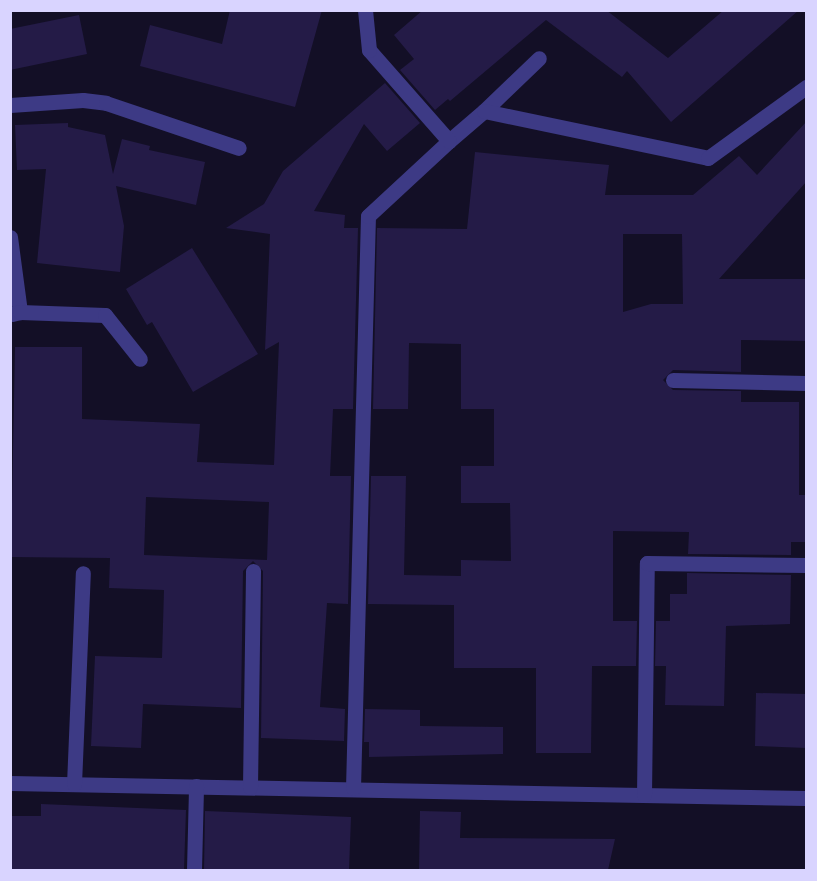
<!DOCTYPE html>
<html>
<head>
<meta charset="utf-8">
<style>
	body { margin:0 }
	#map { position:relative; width:817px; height:881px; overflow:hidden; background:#130f26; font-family:Helvetica,sans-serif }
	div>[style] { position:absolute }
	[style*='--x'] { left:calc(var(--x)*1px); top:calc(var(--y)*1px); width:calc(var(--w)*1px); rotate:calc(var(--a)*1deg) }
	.building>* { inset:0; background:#241b47 }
	.minor>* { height:15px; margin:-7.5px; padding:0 7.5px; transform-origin:7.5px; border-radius:7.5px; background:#3d3a85 }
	span { translate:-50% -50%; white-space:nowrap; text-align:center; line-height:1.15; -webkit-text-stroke:4.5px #130f26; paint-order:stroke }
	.frame { position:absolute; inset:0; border:12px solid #d9d4ff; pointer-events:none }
</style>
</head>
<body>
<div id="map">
	<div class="building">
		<div style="clip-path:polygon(230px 10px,322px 10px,295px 107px,140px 66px,150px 25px,222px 44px)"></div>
		<div style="clip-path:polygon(423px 10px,606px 10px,668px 58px,724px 10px,799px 10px,671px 122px,627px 71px,622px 77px,546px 20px,450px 101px,448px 99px,435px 110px,400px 70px,414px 59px,394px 35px)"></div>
		<div style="clip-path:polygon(79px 15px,87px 54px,10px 70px,10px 29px)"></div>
		<div style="clip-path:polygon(evenodd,385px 83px,420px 123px,387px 151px,364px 124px,314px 211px,345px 215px,344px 228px,358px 228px,353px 409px,333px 409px,330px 476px,351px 476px,348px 604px,327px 603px,320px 707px,345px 709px,344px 741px,261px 738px,263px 571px,253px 561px,243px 571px,241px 708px,143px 704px,141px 748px,91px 746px,95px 656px,162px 658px,164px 590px,109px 588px,110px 558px,11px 557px,15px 347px,82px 347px,82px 419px,200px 424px,197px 462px,274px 465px,279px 342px,265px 350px,270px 234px,226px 228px,264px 204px,283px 171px,385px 83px,146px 497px,269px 502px,267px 560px,144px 555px,146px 497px)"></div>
		<div style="clip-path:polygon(evenodd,807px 121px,807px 181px,719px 279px,807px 279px,807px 341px,741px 340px,741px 372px,673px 370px,663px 380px,673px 390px,741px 391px,741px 402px,799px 402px,799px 495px,807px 495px,807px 542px,791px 542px,791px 555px,688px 554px,689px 532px,613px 531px,613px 621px,637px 621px,636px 666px,592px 666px,591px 753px,536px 753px,536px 668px,454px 668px,454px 605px,368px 604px,371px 476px,406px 476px,404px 575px,461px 576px,461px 560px,511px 561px,510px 503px,461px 503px,461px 466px,494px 466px,494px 409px,461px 409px,461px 344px,409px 343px,408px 409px,373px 409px,377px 228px,467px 229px,475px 152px,609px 165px,605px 195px,693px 195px,739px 156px,757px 175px,807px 121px,623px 234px,682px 234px,683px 304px,651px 304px,623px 312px,623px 234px)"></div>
		<div style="clip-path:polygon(68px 123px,68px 127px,105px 135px,113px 174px,122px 139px,150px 146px,149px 150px,205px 162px,196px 205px,116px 186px,124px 226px,120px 272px,37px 263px,46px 169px,17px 170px,15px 125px)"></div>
		<div style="clip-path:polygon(192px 248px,258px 354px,193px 392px,152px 322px,147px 325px,126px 289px)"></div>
		<div style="clip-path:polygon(687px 573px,791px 575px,790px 624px,726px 626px,724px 706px,665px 705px,666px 666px,655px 666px,656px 621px,670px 621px,670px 594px,687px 594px)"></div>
		<div style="clip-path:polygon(756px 693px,807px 694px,807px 748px,755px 746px)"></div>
		<div style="clip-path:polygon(365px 709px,420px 710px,420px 726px,503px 727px,503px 754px,369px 757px,369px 742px,364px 742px)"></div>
		<div style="clip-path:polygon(41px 804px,186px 810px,184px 870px,10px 869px,10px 816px,41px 816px)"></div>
		<div style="clip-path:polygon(205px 811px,351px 817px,349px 870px,204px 870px)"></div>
		<div style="clip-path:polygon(420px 811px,461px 812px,460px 838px,615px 839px,608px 870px,419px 870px)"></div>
	</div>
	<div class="minor">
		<div style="--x:10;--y:105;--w:73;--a:-3.9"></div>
		<div style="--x:83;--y:100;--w:23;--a:7"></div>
		<div style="--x:106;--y:103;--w:140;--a:18.7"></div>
		<div style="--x:484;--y:111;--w:76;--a:-43.9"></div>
		<div style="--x:449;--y:141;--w:46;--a:-40.6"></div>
		<div style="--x:484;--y:111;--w:229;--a:11.8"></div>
		<div style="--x:708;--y:158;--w:121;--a:-35.9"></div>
		<div style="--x:10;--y:237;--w:76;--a:82.4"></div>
		<div style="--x:20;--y:312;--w:8;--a:166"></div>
		<div style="--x:20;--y:312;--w:85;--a:2"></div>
		<div style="--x:105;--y:315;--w:56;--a:51.5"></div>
		<div style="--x:673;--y:380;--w:133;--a:1.3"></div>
		<div style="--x:10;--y:783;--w:796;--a:1.08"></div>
		<div style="--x:74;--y:784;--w:211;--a:-87.6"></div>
		<div style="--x:250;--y:787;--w:216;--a:-89.2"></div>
		<div style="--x:353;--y:788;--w:572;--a:-88.5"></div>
		<div style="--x:368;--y:216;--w:110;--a:-42.8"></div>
		<div style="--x:449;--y:141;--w:121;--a:-131.3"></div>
		<div style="--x:369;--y:50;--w:40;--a:-95.7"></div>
		<div style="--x:644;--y:795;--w:232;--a:-89.3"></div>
		<div style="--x:647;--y:563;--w:159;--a:0.7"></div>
		<div style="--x:194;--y:870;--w:84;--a:-88.6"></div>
	</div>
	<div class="frame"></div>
</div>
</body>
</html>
